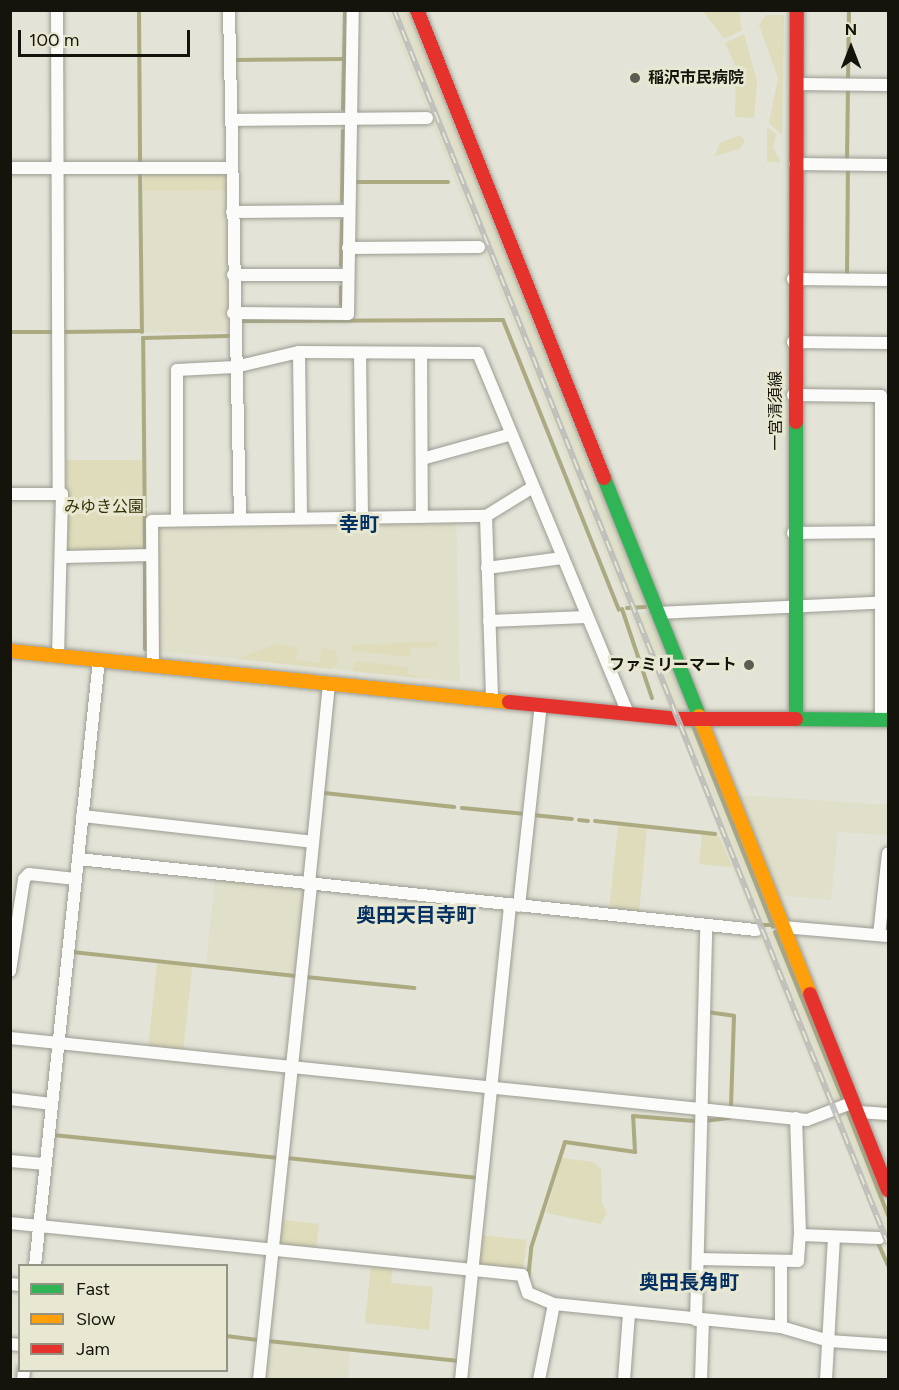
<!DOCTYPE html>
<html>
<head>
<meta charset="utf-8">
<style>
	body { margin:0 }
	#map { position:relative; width:899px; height:1390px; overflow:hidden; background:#e3e3d7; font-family:Figtree,"Noto Sans JP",sans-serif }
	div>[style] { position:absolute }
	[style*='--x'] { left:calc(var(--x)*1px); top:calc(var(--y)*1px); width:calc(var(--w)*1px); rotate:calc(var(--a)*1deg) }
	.built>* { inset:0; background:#e0dfc9 }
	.green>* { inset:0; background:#dedcba }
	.stream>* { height:4px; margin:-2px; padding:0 2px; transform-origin:2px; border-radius:2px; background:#acaa80 }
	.roads { filter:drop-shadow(0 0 2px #9c9c93) drop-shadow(0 0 2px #9c9c93) }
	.street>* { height:12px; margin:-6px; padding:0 6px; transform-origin:6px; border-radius:6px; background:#fbfbf9 }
	.fast>* { height:14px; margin:-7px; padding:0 7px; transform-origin:7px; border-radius:7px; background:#30b455 }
	.slow>* { height:14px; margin:-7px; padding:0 7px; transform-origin:7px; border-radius:7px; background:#ff9f0a }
	.jam>* { height:14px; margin:-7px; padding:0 7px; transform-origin:7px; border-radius:7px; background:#e5322d }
	.rail>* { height:6px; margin-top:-3px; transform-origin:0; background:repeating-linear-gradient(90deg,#e8e8d2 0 11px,#bebebc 0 22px); box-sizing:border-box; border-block:2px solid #bebebc }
	.dots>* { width:16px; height:16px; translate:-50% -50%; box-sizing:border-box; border:3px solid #e8e8d2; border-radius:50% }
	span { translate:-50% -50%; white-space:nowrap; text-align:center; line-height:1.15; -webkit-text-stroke:6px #e8e8d2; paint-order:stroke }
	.poi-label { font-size:16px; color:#14140c; font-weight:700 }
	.left { translate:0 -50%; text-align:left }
	.right { translate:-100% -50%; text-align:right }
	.street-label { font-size:16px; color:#14140c }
	.park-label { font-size:16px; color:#322f01 }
	.quarter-label { font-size:20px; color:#032f61; font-weight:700 }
	.frame { position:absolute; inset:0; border:12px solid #14140c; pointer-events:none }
	.legend { position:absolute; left:18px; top:1264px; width:210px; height:108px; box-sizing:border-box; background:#e8e8d2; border:2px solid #939383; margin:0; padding:8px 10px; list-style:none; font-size:18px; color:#14140c }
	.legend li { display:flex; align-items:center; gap:12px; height:30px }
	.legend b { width:30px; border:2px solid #939383 }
	.north { position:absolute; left:821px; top:18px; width:60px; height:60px; -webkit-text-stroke:4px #e8e8d2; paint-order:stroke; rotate:0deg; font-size:16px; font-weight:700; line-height:24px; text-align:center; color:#14140c }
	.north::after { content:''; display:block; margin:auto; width:21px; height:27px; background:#14140c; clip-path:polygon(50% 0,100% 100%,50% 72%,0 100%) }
	.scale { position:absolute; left:18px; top:30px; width:172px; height:27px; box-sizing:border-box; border:3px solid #14140c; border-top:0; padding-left:8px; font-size:18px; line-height:21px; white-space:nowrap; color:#14140c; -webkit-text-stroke:4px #e8e8d2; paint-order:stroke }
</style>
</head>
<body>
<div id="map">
	<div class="built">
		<div style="clip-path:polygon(387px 11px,408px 11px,645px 605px,626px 606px)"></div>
		<div style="clip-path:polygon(227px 190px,228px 331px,144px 332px,143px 191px)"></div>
		<div style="clip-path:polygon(456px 521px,460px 682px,158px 651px,157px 525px)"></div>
		<div style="clip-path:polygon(629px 613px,648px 613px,686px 711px,668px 710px)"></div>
		<div style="clip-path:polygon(677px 725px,692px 725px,771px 923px,754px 923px)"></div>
		<div style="clip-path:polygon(738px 795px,888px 805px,888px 835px,838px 832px,831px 900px,778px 895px)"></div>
		<div style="clip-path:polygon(215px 879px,306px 889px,297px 973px,206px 964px)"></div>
		<div style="clip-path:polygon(757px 932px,774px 932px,843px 1103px,829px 1109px)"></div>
		<div style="clip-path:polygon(846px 1111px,888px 1217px,888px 1236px,881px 1236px,832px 1116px)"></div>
		<div style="clip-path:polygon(269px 1342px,350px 1351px,348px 1379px,265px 1379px)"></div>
	</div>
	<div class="green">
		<div style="clip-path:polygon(703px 11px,739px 11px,742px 30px,724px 39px)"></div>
		<div style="clip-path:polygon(766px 15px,784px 15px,782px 135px,769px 123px,778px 78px,759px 25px)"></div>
		<div style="clip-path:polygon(744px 34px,757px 82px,754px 118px,735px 117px,736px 67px,725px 43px)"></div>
		<div style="clip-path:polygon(767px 127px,776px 134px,773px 148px,781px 162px,767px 162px)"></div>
		<div style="clip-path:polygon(740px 135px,745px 141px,739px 149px,715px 156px,720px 143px)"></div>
		<div style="clip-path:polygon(143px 170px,228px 172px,228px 190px,143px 191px)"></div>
		<div style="clip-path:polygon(66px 460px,142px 460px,143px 553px,67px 555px)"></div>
		<div style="clip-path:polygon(438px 641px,436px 647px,410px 648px,410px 657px,353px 651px,352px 645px)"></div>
		<div style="clip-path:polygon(276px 644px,299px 648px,296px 660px,320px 663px,322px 648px,336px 650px,338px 662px,332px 669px,238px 659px)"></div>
		<div style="clip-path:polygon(355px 661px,408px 667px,408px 674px,430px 679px,352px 671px)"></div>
		<div style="clip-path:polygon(618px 826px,647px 829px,639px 913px,609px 910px)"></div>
		<div style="clip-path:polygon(702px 834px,719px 836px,732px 867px,699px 864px)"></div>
		<div style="clip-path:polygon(157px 963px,192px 967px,183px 1053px,148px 1049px)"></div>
		<div style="clip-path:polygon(562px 1158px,593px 1162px,601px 1169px,602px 1203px,607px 1213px,601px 1224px,546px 1213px)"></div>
		<div style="clip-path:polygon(283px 1220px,319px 1224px,316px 1251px,280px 1247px)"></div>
		<div style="clip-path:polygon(481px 1235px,527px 1240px,523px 1269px,478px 1268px)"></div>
		<div style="clip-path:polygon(371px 1263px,393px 1265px,391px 1283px,433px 1287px,429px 1330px,365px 1323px)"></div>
	</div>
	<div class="stream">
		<div style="--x:139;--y:10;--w:154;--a:89.6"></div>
		<div style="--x:234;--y:60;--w:110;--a:-0.5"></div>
		<div style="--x:848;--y:81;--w:68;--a:-89.2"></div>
		<div style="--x:343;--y:109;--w:99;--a:-88.8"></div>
		<div style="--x:847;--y:159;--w:69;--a:-89.2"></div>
		<div style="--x:140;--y:171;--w:161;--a:89.3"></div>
		<div style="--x:354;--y:182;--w:94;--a:0"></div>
		<div style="--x:342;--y:201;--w:70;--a:-89.2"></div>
		<div style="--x:341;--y:265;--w:44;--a:-88.7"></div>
		<div style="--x:847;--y:275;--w:105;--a:-89.5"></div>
		<div style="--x:341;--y:304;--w:17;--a:-90"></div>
		<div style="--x:241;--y:321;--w:262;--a:-0.2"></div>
		<div style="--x:503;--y:320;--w:312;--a:68.2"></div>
		<div style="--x:10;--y:332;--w:44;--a:0"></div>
		<div style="--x:62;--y:332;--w:80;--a:-0.7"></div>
		<div style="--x:145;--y:549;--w:211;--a:-90.5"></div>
		<div style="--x:143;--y:338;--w:85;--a:-1.3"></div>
		<div style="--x:145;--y:561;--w:88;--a:90"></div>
		<div style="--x:627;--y:608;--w:18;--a:-3"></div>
		<div style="--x:622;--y:609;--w:94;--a:71.4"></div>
		<div style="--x:693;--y:726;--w:216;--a:68.3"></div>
		<div style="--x:324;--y:793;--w:131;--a:6.1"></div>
		<div style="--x:462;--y:808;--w:64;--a:5.4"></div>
		<div style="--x:533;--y:815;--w:39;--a:6"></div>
		<div style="--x:579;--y:820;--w:9;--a:6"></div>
		<div style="--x:595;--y:821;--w:121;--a:6.2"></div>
		<div style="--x:756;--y:925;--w:16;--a:0"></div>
		<div style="--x:775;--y:932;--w:183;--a:67.9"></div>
		<div style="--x:72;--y:952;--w:225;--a:6.1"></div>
		<div style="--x:306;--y:977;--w:109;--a:5.8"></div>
		<div style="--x:707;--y:1012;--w:27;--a:8"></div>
		<div style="--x:734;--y:1016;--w:90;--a:91.9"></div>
		<div style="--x:847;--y:1110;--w:113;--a:68.7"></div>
		<div style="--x:704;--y:1121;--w:26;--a:-7"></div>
		<div style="--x:53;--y:1135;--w:227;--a:5.8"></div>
		<div style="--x:287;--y:1158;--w:192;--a:6"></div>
		<div style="--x:878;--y:1243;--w:24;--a:66"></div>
		<div style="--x:528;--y:1279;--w:31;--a:-84"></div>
		<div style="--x:531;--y:1248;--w:111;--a:-72.2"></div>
		<div style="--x:565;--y:1142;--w:71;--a:8.1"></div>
		<div style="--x:635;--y:1152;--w:36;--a:-93"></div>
		<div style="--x:633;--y:1116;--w:62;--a:4.6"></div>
		<div style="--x:226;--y:1336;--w:34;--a:7"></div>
		<div style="--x:268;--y:1341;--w:192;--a:6"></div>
	</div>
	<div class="roads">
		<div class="street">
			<div style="--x:57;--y:10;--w:484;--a:89.8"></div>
			<div style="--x:229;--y:10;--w:509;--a:88.76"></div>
			<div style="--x:796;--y:84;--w:92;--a:0.6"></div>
			<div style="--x:231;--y:120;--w:196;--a:-0.6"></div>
			<div style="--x:795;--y:164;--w:93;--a:0.6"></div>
			<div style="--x:10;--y:168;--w:221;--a:0"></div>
			<div style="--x:232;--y:212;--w:116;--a:-0.5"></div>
			<div style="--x:348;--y:248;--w:131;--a:-0.4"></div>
			<div style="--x:233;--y:275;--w:114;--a:0"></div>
			<div style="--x:793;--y:279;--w:95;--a:0.6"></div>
			<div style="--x:233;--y:313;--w:115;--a:0.5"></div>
			<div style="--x:348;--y:314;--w:304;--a:-89.1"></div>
			<div style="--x:793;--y:342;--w:95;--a:0.6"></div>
			<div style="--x:299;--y:352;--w:166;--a:89.3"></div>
			<div style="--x:360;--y:353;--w:165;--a:89.3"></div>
			<div style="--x:421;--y:353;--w:164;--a:89.7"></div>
			<div style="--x:793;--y:395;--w:88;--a:0.7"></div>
			<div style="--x:881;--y:396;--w:324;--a:90"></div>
			<div style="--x:422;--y:459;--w:93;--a:-15.5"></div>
			<div style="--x:10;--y:494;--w:52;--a:0"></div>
			<div style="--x:62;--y:494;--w:162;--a:91.4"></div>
			<div style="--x:486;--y:516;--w:55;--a:-31.7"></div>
			<div style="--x:177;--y:520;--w:150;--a:-90"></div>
			<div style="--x:177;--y:370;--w:58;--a:-3"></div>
			<div style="--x:235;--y:367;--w:66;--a:-13.2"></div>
			<div style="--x:299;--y:352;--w:179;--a:0.3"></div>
			<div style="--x:478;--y:353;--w:391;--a:67.4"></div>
			<div style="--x:793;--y:533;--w:94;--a:-0.6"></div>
			<div style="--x:63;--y:557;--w:89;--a:-1.3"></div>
			<div style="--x:487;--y:568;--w:76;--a:-7.6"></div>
			<div style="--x:657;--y:613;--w:230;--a:-2.7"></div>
			<div style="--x:489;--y:621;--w:97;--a:-2.4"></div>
			<div style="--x:153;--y:665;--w:144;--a:-90.4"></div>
			<div style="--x:152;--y:521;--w:334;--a:-0.9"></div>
			<div style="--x:486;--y:516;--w:184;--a:88.1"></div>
			<div style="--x:82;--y:816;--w:232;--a:6.4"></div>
			<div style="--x:78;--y:859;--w:682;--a:5.98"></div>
			<div style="--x:309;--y:884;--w:202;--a:-84.3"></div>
			<div style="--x:519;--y:906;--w:202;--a:-83.8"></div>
			<div style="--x:783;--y:927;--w:105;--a:4.9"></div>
			<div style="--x:879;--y:935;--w:82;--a:-83.7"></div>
			<div style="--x:10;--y:971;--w:93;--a:-81.3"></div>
			<div style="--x:24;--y:879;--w:7;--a:-45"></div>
			<div style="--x:29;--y:874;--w:47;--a:6.1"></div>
			<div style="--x:10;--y:1038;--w:801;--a:5.87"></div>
			<div style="--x:807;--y:1120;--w:50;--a:-21"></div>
			<div style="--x:10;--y:1099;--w:42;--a:6.8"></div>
			<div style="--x:858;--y:1112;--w:30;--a:4"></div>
			<div style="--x:796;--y:1118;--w:117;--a:88"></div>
			<div style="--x:800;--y:1235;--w:79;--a:2.2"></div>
			<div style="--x:10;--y:1161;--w:36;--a:5"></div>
			<div style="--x:10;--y:1223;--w:515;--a:5.8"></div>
			<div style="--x:522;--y:1275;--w:19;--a:72"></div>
			<div style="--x:528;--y:1293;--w:28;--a:23"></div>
			<div style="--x:554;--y:1304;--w:228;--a:5.8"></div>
			<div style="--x:781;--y:1327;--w:50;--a:16.3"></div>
			<div style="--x:829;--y:1341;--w:59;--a:3.9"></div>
			<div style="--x:698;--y:1259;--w:100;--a:1.1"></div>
			<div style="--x:798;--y:1261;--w:26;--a:-86"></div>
			<div style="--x:781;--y:1261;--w:66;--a:90"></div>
			<div style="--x:35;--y:1266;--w:609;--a:-83.97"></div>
			<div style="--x:10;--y:1284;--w:10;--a:6"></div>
			<div style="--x:696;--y:1320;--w:395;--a:-88.5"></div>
			<div style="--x:10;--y:1344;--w:10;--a:6"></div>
			<div style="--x:23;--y:1380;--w:10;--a:-84"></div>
			<div style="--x:259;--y:1380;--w:499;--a:-84"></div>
			<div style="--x:461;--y:1380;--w:478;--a:-84.1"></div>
			<div style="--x:539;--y:1380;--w:77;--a:-78.8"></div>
			<div style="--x:624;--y:1380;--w:66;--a:-85.7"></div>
			<div style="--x:701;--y:1380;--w:59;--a:-88.1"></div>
			<div style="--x:826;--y:1380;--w:143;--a:-86.8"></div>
		</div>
		<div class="fast">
			<div style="--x:796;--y:422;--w:297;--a:90"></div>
			<div style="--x:796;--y:719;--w:92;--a:0.6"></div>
			<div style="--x:604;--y:478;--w:256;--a:68.2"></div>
		</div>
		<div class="slow">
			<div style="--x:10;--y:651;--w:502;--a:5.84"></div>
			<div style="--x:699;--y:716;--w:299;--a:68.2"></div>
		</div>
		<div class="jam">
			<div style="--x:417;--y:10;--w:504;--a:68.22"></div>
			<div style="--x:796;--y:422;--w:412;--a:-89.9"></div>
			<div style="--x:509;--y:702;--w:170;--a:5.7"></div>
			<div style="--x:678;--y:719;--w:118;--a:0"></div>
			<div style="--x:810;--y:994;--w:211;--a:68.3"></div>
		</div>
	</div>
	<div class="rail">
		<div style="--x:394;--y:10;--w:1329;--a:68.18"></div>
	</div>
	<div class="dots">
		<div style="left:635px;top:78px;background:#5c5c53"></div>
		<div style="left:749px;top:665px;background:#5c5c53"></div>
	</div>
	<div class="poi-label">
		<span class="left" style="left:648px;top:78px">稲沢市民病院</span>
		<span class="right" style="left:737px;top:665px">ファミリーマート</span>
	</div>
	<div class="street-label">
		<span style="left:776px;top:411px;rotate:-90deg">一宮清須線</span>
	</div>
	<div class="park-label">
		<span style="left:104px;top:507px">みゆき公園</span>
	</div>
	<div class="quarter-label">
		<span style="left:359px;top:524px">幸町</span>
		<span style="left:416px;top:915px">奥田天目寺町</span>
		<span style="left:689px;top:1282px">奥田長角町</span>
	</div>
	<div class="frame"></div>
	<ul class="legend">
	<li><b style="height:8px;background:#30b455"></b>Fast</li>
	<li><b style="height:8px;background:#ff9f0a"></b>Slow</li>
	<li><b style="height:8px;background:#e5322d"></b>Jam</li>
	</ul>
	<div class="north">N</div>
	<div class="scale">100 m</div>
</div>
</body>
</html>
